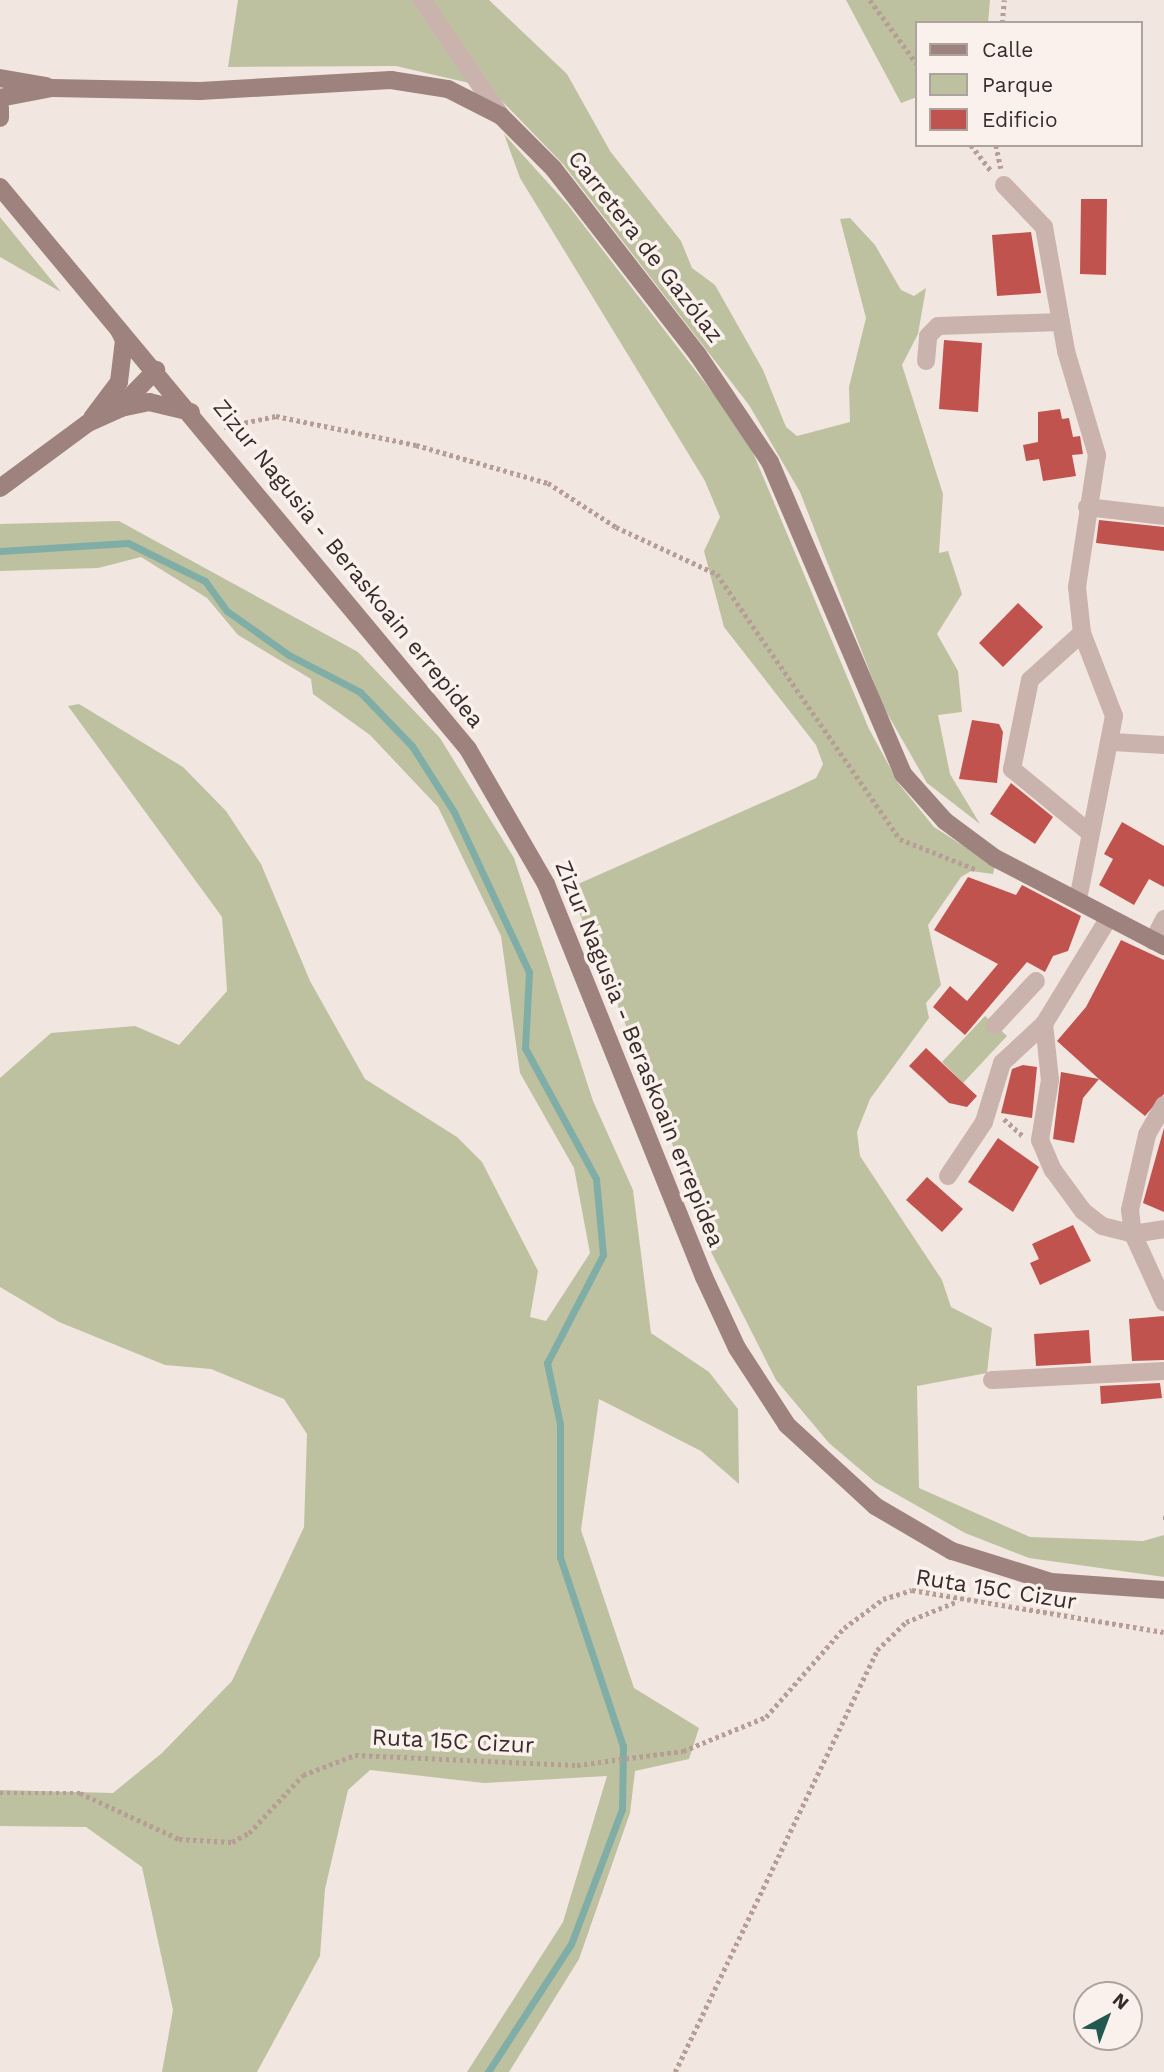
<!DOCTYPE html>
<html>
<head>
<meta charset="utf-8">
<style>
	body { margin:0 }
	#map { position:relative; width:1164px; height:2072px; overflow:hidden; background:#f2e6e0; font-family:"Work Sans",sans-serif }
	div>[style] { position:absolute }
	[style*='--x'] { left:calc(var(--x)*1px); top:calc(var(--y)*1px); width:calc(var(--w)*1px); rotate:calc(var(--a)*1deg) }
	.green>* { inset:0; background:#bdc1a0 }
	.stream>* { height:7px; margin:-3.5px; padding:0 3.5px; transform-origin:3.5px; border-radius:3.5px; background:#80aea7 }
	.building>* { inset:0; background:#c1534f }
	.path>* { height:4.5px; margin-top:-2.25px; transform-origin:0; background:repeating-linear-gradient(90deg,#b69d96 0 3.5px,transparent 0 7px) }
	.street>* { height:18px; margin:-9px; padding:0 9px; transform-origin:9px; border-radius:9px; background:#cab3ac }
	.secondary>* { height:18px; margin:-9px; padding:0 9px; transform-origin:9px; border-radius:9px; background:#9e827d }
	span { translate:-50% -50%; white-space:nowrap; text-align:center; line-height:1.15; -webkit-text-stroke:7px #faf1ec; paint-order:stroke }
	.street-label { font-size:23px; color:#382c2a }
	.legend { position:absolute; left:915px; top:21px; width:228px; height:126px; box-sizing:border-box; background:#faf1ec; border:2px solid #aca29e; margin:0; padding:9px 12px; list-style:none; font-size:21px; color:#382c2a }
	.legend li { display:flex; align-items:center; gap:14px; height:35px }
	.legend b { width:35px; border:2px solid #aca29e }
	.north { position:absolute; left:1073px; top:1981px; width:70px; height:70px; box-sizing:border-box; background:#faf1ec; border:2px solid #aca29e; border-radius:50%; rotate:41deg; font-size:19px; font-weight:700; line-height:28px; text-align:center; color:#382c2a }
	.north::after { content:''; display:block; margin:auto; width:24px; height:32px; background:#215951; clip-path:polygon(50% 0,100% 100%,50% 72%,0 100%) }
</style>
</head>
<body>
<div id="map">
	<div class="green">
		<div style="clip-path:polygon(238px 0,414px 0,469px 83px,396px 66px,228px 67px)"></div>
		<div style="clip-path:polygon(431px 0,489px 0,567px 74px,610px 151px,681px 241px,692px 268px,715px 285px,763px 370px,786px 427px,797px 436px,850px 422px,849px 387px,866px 318px,840px 219px,850px 218px,875px 245px,901px 290px,914px 296px,926px 288px,918px 334px,902px 365px,943px 494px,939px 553px,948px 551px,962px 594px,937px 634px,958px 671px,962px 712px,938px 715px,950px 774px,980px 824px,927px 783px,883px 706px,800px 492px,749px 405px,563px 164px,498px 97px)"></div>
		<div style="clip-path:polygon(846px 0,990px 0,988px 23px,917px 23px,917px 97px,901px 103px)"></div>
		<div style="clip-path:polygon(504px 134px,568px 205px,746px 436px,869px 729px,899px 784px,934px 827px,995px 866px,993px 874px,971px 871px,961px 877px,928px 925px,941px 985px,926px 1003px,929px 1018px,870px 1099px,857px 1132px,860px 1156px,942px 1280px,951px 1307px,992px 1328px,987px 1373px,917px 1386px,919px 1488px,1030px 1537px,1143px 1541px,1164px 1535px,1164px 1577px,1029px 1558px,965px 1533px,875px 1482px,829px 1443px,776px 1380px,702px 1234px,661px 1110px,569px 888px,793px 789px,816px 778px,823px 764px,816px 745px,724px 627px,704px 551px,720px 517px,705px 481px,520px 178px)"></div>
		<div style="clip-path:polygon(0 217px,61px 292px,0 257px)"></div>
		<div style="clip-path:polygon(119px 521px,358px 652px,440px 738px,514px 858px,593px 1101px,633px 1190px,651px 1333px,709px 1372px,738px 1409px,739px 1484px,701px 1451px,599px 1399px,581px 1530px,634px 1688px,699px 1728px,689px 1759px,635px 1771px,630px 1813px,579px 1959px,509px 2072px,467px 2072px,563px 1922px,607px 1776px,484px 1783px,370px 1770px,348px 1790px,325px 1889px,320px 1956px,257px 2072px,162px 2072px,173px 2010px,142px 1867px,86px 1827px,0 1826px,0 1790px,113px 1793px,162px 1753px,232px 1681px,304px 1527px,307px 1434px,284px 1399px,211px 1369px,165px 1365px,59px 1322px,0 1287px,0 1078px,51px 1033px,135px 1026px,179px 1045px,227px 991px,222px 917px,68px 706px,79px 704px,183px 767px,226px 811px,261px 864px,310px 981px,365px 1079px,457px 1137px,482px 1162px,538px 1271px,530px 1317px,546px 1321px,590px 1253px,574px 1168px,520px 1073px,501px 936px,438px 807px,370px 735px,313px 694px,311px 679px,238px 635px,207px 598px,141px 557px,98px 568px,0 571px,0 524px)"></div>
		<div style="clip-path:polygon(985px 1016px,1007px 1036px,963px 1083px,942px 1062px)"></div>
	</div>
	<div class="stream">
		<div style="--x:0;--y:551;--w:128;--a:-3.6"></div>
		<div style="--x:128;--y:543;--w:86;--a:26.3"></div>
		<div style="--x:205;--y:581;--w:37;--a:54"></div>
		<div style="--x:227;--y:611;--w:76;--a:35.4"></div>
		<div style="--x:289;--y:655;--w:80;--a:27.5"></div>
		<div style="--x:360;--y:692;--w:75;--a:46.1"></div>
		<div style="--x:412;--y:746;--w:78;--a:57.5"></div>
		<div style="--x:454;--y:812;--w:177;--a:64.9"></div>
		<div style="--x:529;--y:972;--w:76;--a:93"></div>
		<div style="--x:525;--y:1048;--w:149;--a:61.5"></div>
		<div style="--x:596;--y:1179;--w:76;--a:84.7"></div>
		<div style="--x:603;--y:1255;--w:122;--a:117.4"></div>
		<div style="--x:547;--y:1363;--w:62;--a:78"></div>
		<div style="--x:560;--y:1424;--w:133;--a:90"></div>
		<div style="--x:560;--y:1557;--w:199;--a:71.6"></div>
		<div style="--x:623;--y:1746;--w:63;--a:90.9"></div>
		<div style="--x:622;--y:1809;--w:144;--a:110.7"></div>
		<div style="--x:571;--y:1944;--w:153;--a:123"></div>
	</div>
	<div class="building">
		<div style="clip-path:polygon(1081px 199px,1107px 199px,1106px 275px,1080px 274px)"></div>
		<div style="clip-path:polygon(1031px 232px,1041px 293px,997px 296px,992px 235px)"></div>
		<div style="clip-path:polygon(944px 340px,982px 343px,978px 412px,939px 409px)"></div>
		<div style="clip-path:polygon(1060px 409px,1062px 419px,1069px 418px,1073px 437px,1080px 436px,1083px 454px,1072px 455px,1076px 476px,1043px 481px,1039px 459px,1026px 461px,1023px 445px,1038px 442px,1038px 412px)"></div>
		<div style="clip-path:polygon(1099px 520px,1164px 527px,1164px 551px,1096px 543px)"></div>
		<div style="clip-path:polygon(1018px 603px,1043px 627px,1003px 667px,979px 643px)"></div>
		<div style="clip-path:polygon(972px 720px,999px 724px,1003px 732px,997px 783px,959px 779px)"></div>
		<div style="clip-path:polygon(1011px 783px,1053px 817px,1035px 844px,990px 814px)"></div>
		<div style="clip-path:polygon(1122px 822px,1164px 846px,1164px 887px,1149px 879px,1134px 905px,1099px 885px,1113px 859px,1104px 854px)"></div>
		<div style="clip-path:polygon(968px 877px,1016px 895px,1022px 885px,1081px 916px,1068px 951px,1053px 956px,1045px 972px,1027px 962px,965px 1035px,933px 1007px,950px 986px,967px 1001px,998px 964px,934px 930px)"></div>
		<div style="clip-path:polygon(1121px 940px,1164px 960px,1164px 1094px,1145px 1116px,1099px 1079px,1083px 1098px,1074px 1143px,1053px 1139px,1061px 1072px,1099px 1079px,1057px 1041px,1086px 1007px)"></div>
		<div style="clip-path:polygon(926px 1048px,977px 1096px,967px 1107px,949px 1103px,909px 1066px)"></div>
		<div style="clip-path:polygon(1023px 1065px,1037px 1067px,1032px 1118px,1001px 1113px,1012px 1069px)"></div>
		<div style="clip-path:polygon(1164px 1128px,1164px 1212px,1143px 1203px)"></div>
		<div style="clip-path:polygon(998px 1138px,1039px 1167px,1013px 1212px,968px 1182px)"></div>
		<div style="clip-path:polygon(927px 1177px,963px 1209px,942px 1232px,906px 1200px)"></div>
		<div style="clip-path:polygon(1073px 1225px,1091px 1261px,1040px 1285px,1030px 1263px,1039px 1259px,1032px 1244px)"></div>
		<div style="clip-path:polygon(1164px 1316px,1164px 1360px,1132px 1361px,1129px 1319px)"></div>
		<div style="clip-path:polygon(1089px 1330px,1091px 1363px,1036px 1366px,1034px 1334px)"></div>
		<div style="clip-path:polygon(1160px 1383px,1162px 1398px,1101px 1404px,1100px 1386px)"></div>
	</div>
	<div class="path">
		<div style="--x:870;--y:0;--w:79;--a:53.7"></div>
		<div style="--x:1002;--y:23;--w:23;--a:-85"></div>
		<div style="--x:971;--y:145;--w:33;--a:52"></div>
		<div style="--x:996;--y:145;--w:24;--a:78"></div>
		<div style="--x:224;--y:427;--w:53;--a:-11.9"></div>
		<div style="--x:276;--y:416;--w:143;--a:11.7"></div>
		<div style="--x:416;--y:445;--w:137;--a:16.1"></div>
		<div style="--x:548;--y:483;--w:81;--a:32.9"></div>
		<div style="--x:616;--y:527;--w:111;--a:25"></div>
		<div style="--x:717;--y:574;--w:322;--a:55.4"></div>
		<div style="--x:900;--y:839;--w:81;--a:21.8"></div>
		<div style="--x:1004;--y:1119;--w:25;--a:42"></div>
		<div style="--x:1163;--y:1518;--w:1;--a:0"></div>
		<div style="--x:0;--y:1793;--w:80;--a:0"></div>
		<div style="--x:80;--y:1793;--w:109;--a:24.9"></div>
		<div style="--x:179;--y:1839;--w:53;--a:3.2"></div>
		<div style="--x:232;--y:1842;--w:19;--a:-28"></div>
		<div style="--x:249;--y:1833;--w:79;--a:-47"></div>
		<div style="--x:303;--y:1775;--w:56;--a:-21"></div>
		<div style="--x:355;--y:1755;--w:222;--a:2.6"></div>
		<div style="--x:577;--y:1765;--w:107;--a:-7.5"></div>
		<div style="--x:683;--y:1751;--w:90;--a:-22.3"></div>
		<div style="--x:766;--y:1717;--w:118;--a:-48.8"></div>
		<div style="--x:844;--y:1628;--w:49;--a:-36.6"></div>
		<div style="--x:883;--y:1599;--w:30;--a:-17"></div>
		<div style="--x:912;--y:1590;--w:255;--a:9.5"></div>
		<div style="--x:675;--y:2072;--w:468;--a:-64.4"></div>
		<div style="--x:877;--y:1650;--w:40;--a:-44"></div>
		<div style="--x:906;--y:1622;--w:56;--a:-22"></div>
	</div>
	<div class="street">
		<div style="--x:422;--y:0;--w:140;--a:55.7"></div>
		<div style="--x:1004;--y:185;--w:58;--a:46.4"></div>
		<div style="--x:1044;--y:227;--w:126;--a:79.9"></div>
		<div style="--x:1066;--y:351;--w:109;--a:73.4"></div>
		<div style="--x:1097;--y:455;--w:134;--a:98.6"></div>
		<div style="--x:1077;--y:587;--w:46;--a:83.8"></div>
		<div style="--x:1082;--y:633;--w:89;--a:68.9"></div>
		<div style="--x:1114;--y:716;--w:187;--a:101.1"></div>
		<div style="--x:926;--y:361;--w:25;--a:-85"></div>
		<div style="--x:928;--y:336;--w:14;--a:-45"></div>
		<div style="--x:938;--y:326;--w:123;--a:-1.9"></div>
		<div style="--x:1087;--y:507;--w:78;--a:6.7"></div>
		<div style="--x:1082;--y:633;--w:70;--a:137.9"></div>
		<div style="--x:1030;--y:680;--w:91;--a:101.4"></div>
		<div style="--x:1012;--y:769;--w:101;--a:39.4"></div>
		<div style="--x:1112;--y:742;--w:52;--a:3.3"></div>
		<div style="--x:1153;--y:941;--w:25;--a:-63"></div>
		<div style="--x:1044;--y:1024;--w:56;--a:83.9"></div>
		<div style="--x:1050;--y:1080;--w:61;--a:99.5"></div>
		<div style="--x:1040;--y:1140;--w:33;--a:67"></div>
		<div style="--x:1053;--y:1170;--w:51;--a:53.8"></div>
		<div style="--x:1083;--y:1211;--w:24;--a:38"></div>
		<div style="--x:1102;--y:1226;--w:32;--a:14"></div>
		<div style="--x:1133;--y:1234;--w:75;--a:65.5"></div>
		<div style="--x:995;--y:1025;--w:60;--a:-47"></div>
		<div style="--x:1164;--y:1105;--w:34;--a:120"></div>
		<div style="--x:1147;--y:1135;--w:77;--a:102.8"></div>
		<div style="--x:1130;--y:1210;--w:24;--a:83"></div>
		<div style="--x:1133;--y:1234;--w:31;--a:-9"></div>
		<div style="--x:948;--y:1176;--w:65;--a:-56.3"></div>
		<div style="--x:984;--y:1122;--w:62;--a:-73"></div>
		<div style="--x:1002;--y:1063;--w:57;--a:-42.9"></div>
		<div style="--x:1044;--y:1024;--w:123;--a:-58.6"></div>
		<div style="--x:992;--y:1380;--w:172;--a:-3"></div>
	</div>
	<div class="secondary">
		<div style="--x:0;--y:78;--w:47;--a:9.9"></div>
		<div style="--x:0;--y:98;--w:53;--a:-10.9"></div>
		<div style="--x:52;--y:88;--w:148;--a:1.2"></div>
		<div style="--x:200;--y:91;--w:191;--a:-3.3"></div>
		<div style="--x:391;--y:80;--w:58;--a:9"></div>
		<div style="--x:448;--y:89;--w:59;--a:27"></div>
		<div style="--x:501;--y:116;--w:74;--a:45"></div>
		<div style="--x:553;--y:168;--w:237;--a:52.2"></div>
		<div style="--x:698;--y:355;--w:129;--a:56.1"></div>
		<div style="--x:770;--y:462;--w:339;--a:66.9"></div>
		<div style="--x:903;--y:774;--w:63;--a:48.2"></div>
		<div style="--x:945;--y:821;--w:62;--a:36.5"></div>
		<div style="--x:995;--y:858;--w:191;--a:27.5"></div>
		<div style="--x:0;--y:108;--w:10;--a:90"></div>
		<div style="--x:0;--y:187;--w:731;--a:50.21"></div>
		<div style="--x:468;--y:749;--w:156;--a:60"></div>
		<div style="--x:546;--y:884;--w:424;--a:68.1"></div>
		<div style="--x:704;--y:1277;--w:78;--a:65.1"></div>
		<div style="--x:737;--y:1348;--w:92;--a:57"></div>
		<div style="--x:787;--y:1425;--w:120;--a:42.6"></div>
		<div style="--x:875;--y:1506;--w:89;--a:30.3"></div>
		<div style="--x:952;--y:1551;--w:104;--a:17.4"></div>
		<div style="--x:1051;--y:1582;--w:113;--a:4"></div>
		<div style="--x:120;--y:407;--w:52;--a:-45.8"></div>
		<div style="--x:92;--y:418;--w:45;--a:-53.1"></div>
		<div style="--x:119;--y:382;--w:42;--a:-83.2"></div>
		<div style="--x:124;--y:340;--w:11;--a:-117"></div>
		<div style="--x:0;--y:488;--w:109;--a:-36.5"></div>
		<div style="--x:88;--y:423;--w:36;--a:-24"></div>
		<div style="--x:121;--y:408;--w:29;--a:-12"></div>
		<div style="--x:149;--y:402;--w:43;--a:13.4"></div>
	</div>
	<div class="street-label">
		<span style="left:645px;top:247px;rotate:52deg">Carretera de Gazólaz</span>
		<span style="left:348px;top:564px;rotate:51deg">Zizur Nagusia - Beraskoain errepidea</span>
		<span style="left:639px;top:1054px;rotate:68deg">Zizur Nagusia - Beraskoain errepidea</span>
		<span style="left:996px;top:1590px;rotate:9deg">Ruta 15C Cizur</span>
		<span style="left:453px;top:1742px;rotate:3deg">Ruta 15C Cizur</span>
	</div>
	<ul class="legend">
	<li><b style="height:9px;background:#9e827d"></b>Calle</li>
	<li><b style="height:19px;background:#bdc1a0"></b>Parque</li>
	<li><b style="height:19px;background:#c1534f"></b>Edificio</li>
	</ul>
	<div class="north">N</div>
</div>
</body>
</html>
